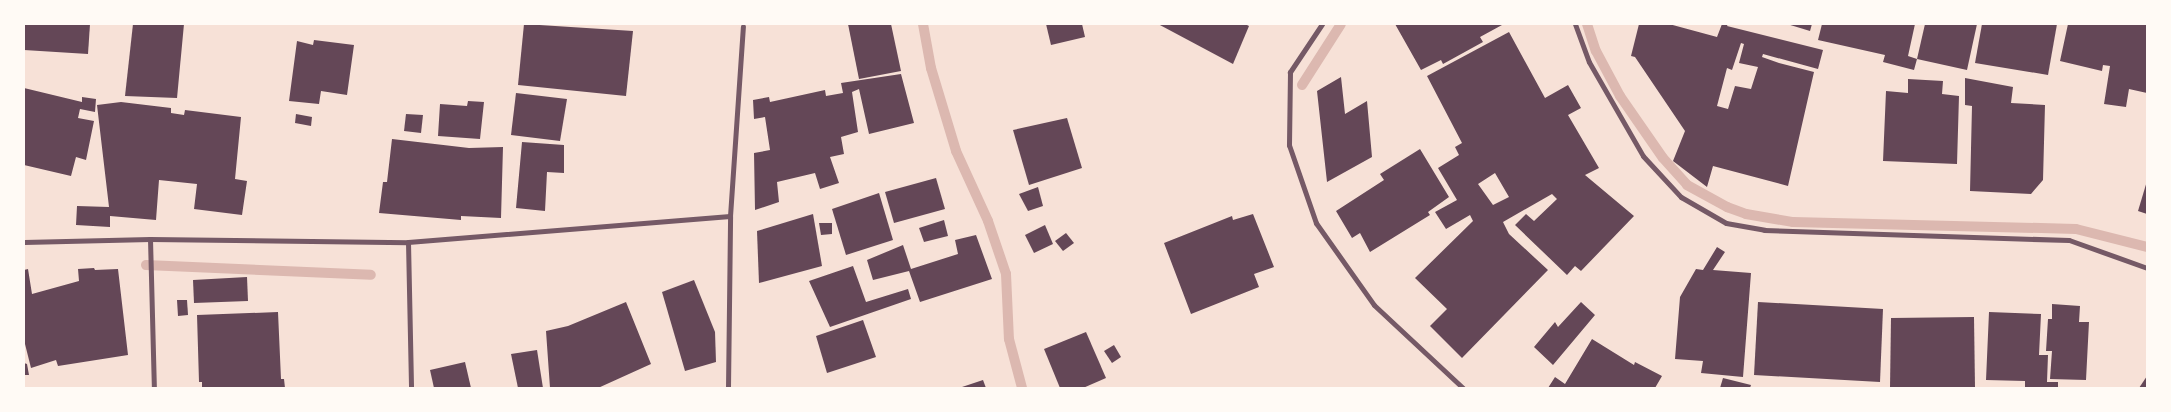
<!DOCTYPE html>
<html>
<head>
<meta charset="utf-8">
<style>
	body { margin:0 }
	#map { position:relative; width:2171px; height:412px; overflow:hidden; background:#f7e1d7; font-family:"Archivo Narrow",sans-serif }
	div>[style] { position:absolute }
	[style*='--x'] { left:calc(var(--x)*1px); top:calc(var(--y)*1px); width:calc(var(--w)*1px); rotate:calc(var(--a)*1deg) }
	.stream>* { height:10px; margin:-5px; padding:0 5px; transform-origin:5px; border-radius:5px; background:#dcb8b0 }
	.building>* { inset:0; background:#644757 }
	.minor>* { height:5px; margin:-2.5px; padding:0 2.5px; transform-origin:2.5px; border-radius:2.5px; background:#755966 }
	span { translate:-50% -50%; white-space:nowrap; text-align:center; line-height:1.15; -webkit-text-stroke:5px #fffaf5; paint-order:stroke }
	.frame { position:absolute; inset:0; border:25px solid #fffaf5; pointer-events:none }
</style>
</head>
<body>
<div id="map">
	<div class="stream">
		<div style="--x:923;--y:24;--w:45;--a:79.7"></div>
		<div style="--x:931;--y:68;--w:87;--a:73.2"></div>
		<div style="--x:956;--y:151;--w:77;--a:65.4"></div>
		<div style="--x:988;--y:221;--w:56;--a:71.2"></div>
		<div style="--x:1006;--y:274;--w:65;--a:87.4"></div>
		<div style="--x:1009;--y:339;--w:51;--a:75.1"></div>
		<div style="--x:1587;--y:24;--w:28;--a:72"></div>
		<div style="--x:1596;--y:51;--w:51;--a:61.9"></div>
		<div style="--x:1620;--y:96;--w:75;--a:55.3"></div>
		<div style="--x:1663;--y:158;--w:36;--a:48"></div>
		<div style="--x:1687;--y:185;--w:46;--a:28.8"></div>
		<div style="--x:1727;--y:207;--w:20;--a:20"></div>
		<div style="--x:1746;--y:214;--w:48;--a:9.7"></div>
		<div style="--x:1793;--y:222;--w:283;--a:1.4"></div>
		<div style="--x:2076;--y:229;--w:73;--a:14.2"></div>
		<div style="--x:1302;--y:85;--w:72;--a:-57.4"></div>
		<div style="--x:146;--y:265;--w:225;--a:2.5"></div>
	</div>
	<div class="building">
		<div style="clip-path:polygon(24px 24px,90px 24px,88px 54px,24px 50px)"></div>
		<div style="clip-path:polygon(133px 24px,184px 24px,177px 98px,125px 96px)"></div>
		<div style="clip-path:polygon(524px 24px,633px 31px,626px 96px,518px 85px)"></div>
		<div style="clip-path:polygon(848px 24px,891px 24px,901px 71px,859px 79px)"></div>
		<div style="clip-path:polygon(1046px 24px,1082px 24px,1085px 37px,1051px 45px)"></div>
		<div style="clip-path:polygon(1158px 24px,1245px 24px,1249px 26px,1233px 64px)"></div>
		<div style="clip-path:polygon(1395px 24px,1501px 24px,1502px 25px,1480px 37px,1483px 42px,1443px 64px,1441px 60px,1421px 70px)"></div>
		<div style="clip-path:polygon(evenodd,1639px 24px,1669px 24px,1717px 37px,1722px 24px,1728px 24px,1727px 26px,1823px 50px,1818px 69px,1763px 54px,1762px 57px,1779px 63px,1814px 72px,1788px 186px,1713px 166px,1707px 187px,1673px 161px,1685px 131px,1635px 57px,1631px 56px,1639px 24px,1741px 43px,1744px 44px,1739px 63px,1758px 67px,1751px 89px,1735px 86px,1728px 109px,1717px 106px,1727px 68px,1732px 70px,1741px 43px)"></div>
		<div style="clip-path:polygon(1787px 24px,1812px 24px,1810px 31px)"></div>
		<div style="clip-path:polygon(1822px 24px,1915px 24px,1908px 56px,1917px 59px,1914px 70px,1883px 62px,1885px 55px,1818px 40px)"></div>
		<div style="clip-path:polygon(1925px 24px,1977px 24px,1967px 70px,1917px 59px)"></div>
		<div style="clip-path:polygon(1982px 24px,2057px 24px,2048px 75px,1975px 63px)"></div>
		<div style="clip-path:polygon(2068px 24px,2147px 24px,2147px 93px,2129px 89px,2126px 107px,2104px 104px,2110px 66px,2103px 65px,2102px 71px,2060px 61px)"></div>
		<div style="clip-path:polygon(evenodd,1509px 32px,1545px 98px,1568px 85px,1581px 108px,1568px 115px,1599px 168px,1585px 175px,1634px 216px,1581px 271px,1575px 266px,1567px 275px,1515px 225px,1526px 214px,1534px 221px,1557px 199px,1552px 194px,1503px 222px,1509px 234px,1548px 270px,1462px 358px,1430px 326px,1447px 309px,1415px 278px,1473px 221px,1470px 215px,1446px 229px,1435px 212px,1457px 200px,1438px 168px,1459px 155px,1455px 147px,1462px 143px,1427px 76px,1509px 32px,1495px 173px,1509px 197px,1493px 205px,1478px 184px,1495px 173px)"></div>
		<div style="clip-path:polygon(314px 40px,354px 45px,347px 95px,321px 91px,319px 104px,289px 101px,297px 41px,313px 45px)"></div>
		<div style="clip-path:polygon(901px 74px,914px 123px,869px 134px,859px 89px,852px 92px,858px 132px,841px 137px,844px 154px,830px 157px,839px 183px,820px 189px,815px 173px,777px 182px,779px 202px,755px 210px,754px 153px,770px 150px,765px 117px,754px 119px,753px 100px,769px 97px,770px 102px,825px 90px,826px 96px,843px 93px,841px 83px)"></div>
		<div style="clip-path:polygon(1341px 77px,1345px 114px,1367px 101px,1372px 157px,1327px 182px,1317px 91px)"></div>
		<div style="clip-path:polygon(1965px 78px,2013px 87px,2011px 103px,2045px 105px,2043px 180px,2031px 194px,1970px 191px,1972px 106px,1965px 105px)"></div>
		<div style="clip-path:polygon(1908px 79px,1943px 81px,1942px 94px,1959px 96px,1957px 164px,1883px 161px,1886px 91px,1908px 93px)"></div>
		<div style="clip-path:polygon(24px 88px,82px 102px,82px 97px,96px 99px,95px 112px,80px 109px,78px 118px,94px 121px,86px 160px,76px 157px,71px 176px,24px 165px)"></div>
		<div style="clip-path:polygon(516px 93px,567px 99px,560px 141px,511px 135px)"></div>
		<div style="clip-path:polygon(468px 101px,484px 102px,480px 139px,438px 136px,440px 104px,467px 106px)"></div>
		<div style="clip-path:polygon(121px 102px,171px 108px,171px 113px,184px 115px,185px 110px,241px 117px,235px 179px,247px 181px,242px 215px,194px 209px,197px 184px,159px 180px,156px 220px,110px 216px,110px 227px,76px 225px,77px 206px,109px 207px,97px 105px)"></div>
		<div style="clip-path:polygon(296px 114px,312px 117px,311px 126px,295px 123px)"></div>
		<div style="clip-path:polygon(406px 114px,423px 115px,421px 133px,404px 131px)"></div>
		<div style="clip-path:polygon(1067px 118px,1082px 168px,1029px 185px,1013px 130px)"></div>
		<div style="clip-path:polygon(392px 139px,469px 148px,503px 147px,501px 218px,461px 216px,461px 220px,379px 213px,383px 182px,387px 182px)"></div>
		<div style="clip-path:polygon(522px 142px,564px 145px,564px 173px,547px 172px,545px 211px,516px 208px)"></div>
		<div style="clip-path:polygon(1420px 149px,1449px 197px,1428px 212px,1430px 215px,1370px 252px,1360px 233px,1352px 238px,1336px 211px,1384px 180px,1380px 174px)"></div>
		<div style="clip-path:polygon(936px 178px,945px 209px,894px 223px,885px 192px)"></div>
		<div style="clip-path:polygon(2147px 181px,2147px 214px,2138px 211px)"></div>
		<div style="clip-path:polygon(1038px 187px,1043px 206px,1028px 211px,1019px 194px)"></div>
		<div style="clip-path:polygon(879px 193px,893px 240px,846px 255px,832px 209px)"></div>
		<div style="clip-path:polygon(813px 214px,822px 266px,759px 283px,757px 231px)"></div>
		<div style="clip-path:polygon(1253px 214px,1274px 267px,1254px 274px,1259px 287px,1191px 314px,1164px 243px,1232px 216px,1233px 220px)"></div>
		<div style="clip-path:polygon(944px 220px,948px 236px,924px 242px,919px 228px)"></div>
		<div style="clip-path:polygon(819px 223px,832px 223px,832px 234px,821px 235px)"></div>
		<div style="clip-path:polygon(1045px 225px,1053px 244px,1034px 253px,1025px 235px)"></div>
		<div style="clip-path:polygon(1066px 233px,1074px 243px,1063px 251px,1055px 241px)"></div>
		<div style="clip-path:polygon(976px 235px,992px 279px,920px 302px,909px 271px,873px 280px,867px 260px,903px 245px,911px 269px,958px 254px,955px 240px)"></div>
		<div style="clip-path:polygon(1717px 247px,1725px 252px,1713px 270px,1751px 273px,1743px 377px,1701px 373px,1703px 361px,1675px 359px,1680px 297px,1696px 269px,1703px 270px)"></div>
		<div style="clip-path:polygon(853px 266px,866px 302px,908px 289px,911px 299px,830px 327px,809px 281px)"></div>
		<div style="clip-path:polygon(94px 268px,95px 270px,118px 269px,128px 355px,58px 366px,56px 360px,31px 368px,24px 340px,24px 270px,28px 269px,32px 294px,79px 281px,78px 269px)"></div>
		<div style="clip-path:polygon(247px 277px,248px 301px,194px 303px,193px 280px)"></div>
		<div style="clip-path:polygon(694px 280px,715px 332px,716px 362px,685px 371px,662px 292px)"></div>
		<div style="clip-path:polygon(177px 300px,187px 300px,188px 315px,178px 316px)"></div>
		<div style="clip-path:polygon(626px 302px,651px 364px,598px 388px,550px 388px,546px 331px,568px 326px)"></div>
		<div style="clip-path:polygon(1581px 302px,1595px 315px,1553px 365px,1534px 347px,1555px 322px,1558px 327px)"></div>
		<div style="clip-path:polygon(1758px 302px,1883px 309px,1880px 382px,1754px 375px)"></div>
		<div style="clip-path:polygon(2052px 304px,2080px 306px,2079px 322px,2089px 322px,2086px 380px,2050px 379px,2052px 351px,2046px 351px,2048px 319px,2052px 319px)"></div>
		<div style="clip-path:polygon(278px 312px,281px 379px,284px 379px,285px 388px,202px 388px,202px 382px,199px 382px,197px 315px)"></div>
		<div style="clip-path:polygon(1989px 312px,2041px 314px,2039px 355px,2048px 355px,2047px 382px,2058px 382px,2058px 388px,2025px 388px,2025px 381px,1986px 380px)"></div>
		<div style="clip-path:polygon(1974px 317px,1975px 388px,1890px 388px,1891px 318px)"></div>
		<div style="clip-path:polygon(863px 320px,876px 357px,827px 373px,816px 336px)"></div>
		<div style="clip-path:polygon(1086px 332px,1106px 378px,1083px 388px,1060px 388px,1044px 349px)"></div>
		<div style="clip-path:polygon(1592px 339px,1634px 365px,1635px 362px,1662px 376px,1655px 388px,1548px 388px,1555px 377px,1565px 384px)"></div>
		<div style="clip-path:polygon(1114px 345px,1121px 357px,1112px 363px,1104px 351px)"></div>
		<div style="clip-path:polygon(537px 350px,543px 388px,518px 388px,511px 354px)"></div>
		<div style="clip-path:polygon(465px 362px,471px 388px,434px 388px,430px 370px)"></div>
		<div style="clip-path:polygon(24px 363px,27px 364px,29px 375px,24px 375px)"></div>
		<div style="clip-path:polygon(2147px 376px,2147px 388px,2139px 388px)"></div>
		<div style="clip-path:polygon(1723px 378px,1751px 385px,1750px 388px,1720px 388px)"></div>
		<div style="clip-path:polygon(983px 380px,986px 388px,959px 388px)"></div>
	</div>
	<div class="minor">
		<div style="--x:1322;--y:24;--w:58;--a:123.7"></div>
		<div style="--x:1290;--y:72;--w:73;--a:90.8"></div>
		<div style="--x:1289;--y:145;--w:83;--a:70.9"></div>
		<div style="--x:1316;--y:223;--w:100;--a:54.7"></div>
		<div style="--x:1374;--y:305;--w:122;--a:43"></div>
		<div style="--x:1575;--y:24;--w:40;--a:69.8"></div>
		<div style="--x:1589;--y:62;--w:108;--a:60.1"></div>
		<div style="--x:1643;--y:156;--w:56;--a:47.2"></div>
		<div style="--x:1681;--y:197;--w:52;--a:30"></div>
		<div style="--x:1726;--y:223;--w:39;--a:10"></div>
		<div style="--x:1764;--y:230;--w:305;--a:1.9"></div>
		<div style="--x:2069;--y:240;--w:83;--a:19.7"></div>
		<div style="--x:150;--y:239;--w:149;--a:88.5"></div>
		<div style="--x:24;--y:242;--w:126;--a:-1.4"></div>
		<div style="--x:150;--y:239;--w:258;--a:0.7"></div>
		<div style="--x:408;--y:242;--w:323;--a:-4.6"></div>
		<div style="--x:408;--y:242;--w:146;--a:88.8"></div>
		<div style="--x:728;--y:388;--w:172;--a:-89.3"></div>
		<div style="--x:730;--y:216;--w:190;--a:-86.1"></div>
	</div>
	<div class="frame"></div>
</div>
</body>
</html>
